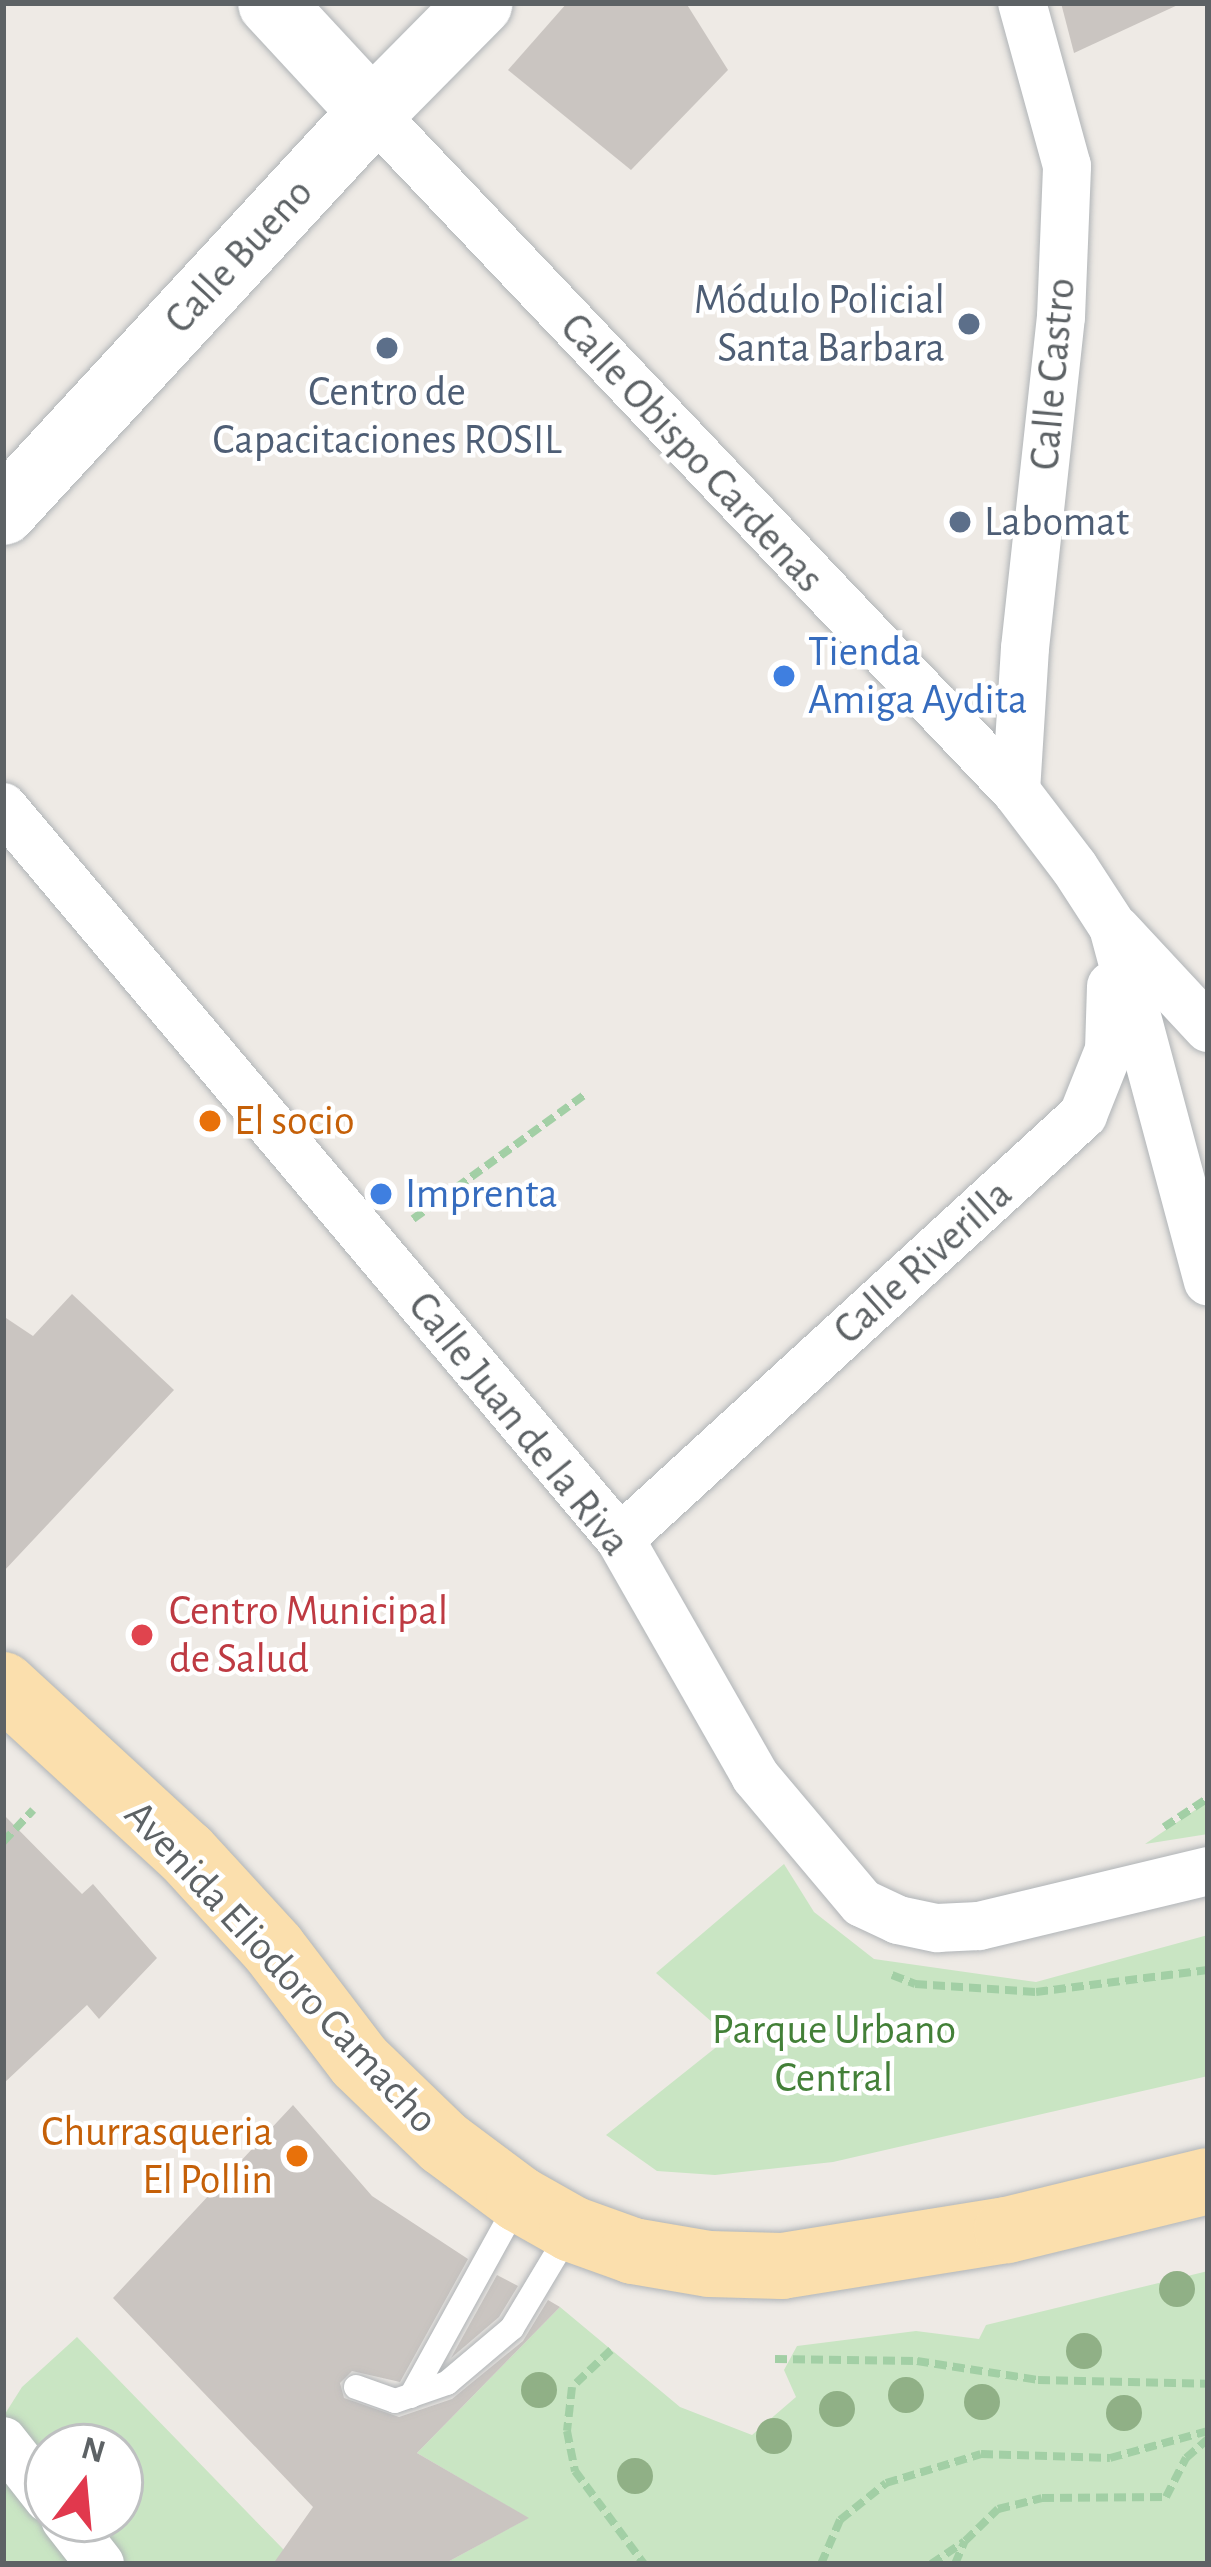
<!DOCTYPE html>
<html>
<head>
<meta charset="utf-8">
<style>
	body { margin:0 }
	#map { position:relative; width:1211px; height:2567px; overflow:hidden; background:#eeeae5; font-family:"Alegreya Sans",sans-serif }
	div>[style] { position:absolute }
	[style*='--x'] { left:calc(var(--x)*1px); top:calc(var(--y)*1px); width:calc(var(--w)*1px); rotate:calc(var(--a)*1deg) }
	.green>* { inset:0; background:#c9e5c3 }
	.building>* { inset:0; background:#cac5c1 }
	.path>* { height:8px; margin-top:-4px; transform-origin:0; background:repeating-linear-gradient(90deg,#a2cfa5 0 12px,transparent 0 18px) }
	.roads { filter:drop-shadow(0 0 3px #b0b4b7) drop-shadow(0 0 3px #b0b4b7) }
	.lane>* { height:24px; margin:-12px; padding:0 12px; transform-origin:12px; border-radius:12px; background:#fff }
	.street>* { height:48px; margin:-24px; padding:0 24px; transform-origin:24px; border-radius:24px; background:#fff }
	.secondary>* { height:66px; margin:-33px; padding:0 33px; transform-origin:33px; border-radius:33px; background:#fff }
	.primary>* { height:66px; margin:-33px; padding:0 33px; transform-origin:33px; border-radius:33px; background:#fbdfad }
	.trees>* { width:36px; height:36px; margin:-18px; border-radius:50%; background:#90b086 }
	.dots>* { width:33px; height:33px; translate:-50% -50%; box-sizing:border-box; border:6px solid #fff; border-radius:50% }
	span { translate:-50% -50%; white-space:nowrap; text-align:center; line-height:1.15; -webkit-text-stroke:9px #fff; paint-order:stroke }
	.street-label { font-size:42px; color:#5d6265 }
	.service-label { font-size:42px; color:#4e5e75 }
	.right { translate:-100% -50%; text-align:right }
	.left { translate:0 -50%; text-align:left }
	.shop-label { font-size:42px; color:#366cbe }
	.food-label { font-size:42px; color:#c56008 }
	.health-label { font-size:42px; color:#be3a42 }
	.park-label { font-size:42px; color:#438038 }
	.frame { position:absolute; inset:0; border:6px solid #5d6265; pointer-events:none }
	.north { position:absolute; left:24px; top:2423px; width:120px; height:120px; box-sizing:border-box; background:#fff; border:3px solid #bec0c1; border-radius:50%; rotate:16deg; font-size:33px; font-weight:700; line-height:48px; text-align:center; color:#5d6265 }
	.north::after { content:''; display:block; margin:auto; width:42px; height:54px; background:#e1384d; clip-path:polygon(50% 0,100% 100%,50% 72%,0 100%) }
</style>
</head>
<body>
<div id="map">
	<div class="green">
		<div style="clip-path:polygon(1208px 1802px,1208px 1834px,1145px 1844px,1204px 1804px)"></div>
		<div style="clip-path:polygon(784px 1864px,814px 1912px,874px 1959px,1036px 1982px,1208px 1935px,1208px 2076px,833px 2162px,715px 2175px,657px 2171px,606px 2135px,729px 2037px,656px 1973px)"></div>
		<div style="clip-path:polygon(1208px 2271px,1208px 2564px,444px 2564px,528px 2518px,417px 2453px,560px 2307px,680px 2407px,752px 2435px,796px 2397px,784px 2370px,797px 2346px,916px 2331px,979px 2339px,986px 2325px)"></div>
		<div style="clip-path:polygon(evenodd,77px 2337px,283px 2549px,292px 2564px,3px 2564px,3px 2417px,22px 2387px,77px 2337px,48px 2447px,120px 2447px,120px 2519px,48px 2519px,48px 2447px)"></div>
	</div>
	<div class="building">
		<div style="clip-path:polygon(567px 3px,686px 3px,728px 70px,631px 170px,508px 70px)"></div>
		<div style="clip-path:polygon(1061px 3px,1182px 3px,1074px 53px)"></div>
		<div style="clip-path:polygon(72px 1294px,174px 1390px,3px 1572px,3px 1316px,33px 1336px)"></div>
		<div style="clip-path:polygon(3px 1814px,82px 1894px,93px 1884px,157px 1958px,99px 2019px,87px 2005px,3px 2084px)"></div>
		<div style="clip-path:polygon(293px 2105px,372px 2196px,468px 2259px,400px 2382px,352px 2371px,340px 2383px,344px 2398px,399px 2417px,452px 2399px,523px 2341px,548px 2300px,560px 2307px,417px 2453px,529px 2518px,444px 2564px,273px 2564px,313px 2507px,113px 2298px)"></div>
		<div style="clip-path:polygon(497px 2275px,518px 2286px,499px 2317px,451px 2358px)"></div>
	</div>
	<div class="path">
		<div style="--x:413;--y:1219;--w:211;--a:-35.9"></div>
		<div style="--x:1164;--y:1827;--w:53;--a:-33.4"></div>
		<div style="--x:3;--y:1842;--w:44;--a:-46.8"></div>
		<div style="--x:892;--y:1975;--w:25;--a:21"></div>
		<div style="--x:915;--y:1984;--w:121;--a:3.8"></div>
		<div style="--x:1036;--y:1992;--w:173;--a:-7.3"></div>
		<div style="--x:611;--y:2350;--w:54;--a:136.5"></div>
		<div style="--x:572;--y:2387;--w:44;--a:96.5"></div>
		<div style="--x:567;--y:2431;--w:41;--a:78.7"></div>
		<div style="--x:575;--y:2471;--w:116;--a:53.4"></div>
		<div style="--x:775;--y:2359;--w:142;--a:0.8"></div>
		<div style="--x:917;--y:2361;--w:122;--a:8.9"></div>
		<div style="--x:1038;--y:2380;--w:170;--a:1.3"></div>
		<div style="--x:821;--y:2564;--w:48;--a:-66.6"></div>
		<div style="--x:840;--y:2520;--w:59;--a:-38.8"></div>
		<div style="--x:886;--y:2483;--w:99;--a:-17"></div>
		<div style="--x:981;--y:2454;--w:129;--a:1.8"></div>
		<div style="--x:1110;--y:2458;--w:102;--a:-15.4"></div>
		<div style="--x:931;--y:2564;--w:40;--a:-34"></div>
		<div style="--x:955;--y:2564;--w:25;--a:-67"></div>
		<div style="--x:965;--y:2541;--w:46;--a:-44.1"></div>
		<div style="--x:998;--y:2509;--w:45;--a:-14"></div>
		<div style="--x:1042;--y:2498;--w:124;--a:-0.5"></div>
		<div style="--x:1166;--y:2497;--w:44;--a:-62.9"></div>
		<div style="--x:1186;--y:2458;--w:29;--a:-41"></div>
	</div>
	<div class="roads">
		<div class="lane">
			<div style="--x:356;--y:2387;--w:41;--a:19.7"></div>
			<div style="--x:395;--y:2401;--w:55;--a:-19.1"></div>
			<div style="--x:447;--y:2383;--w:85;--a:-40.2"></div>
			<div style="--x:512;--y:2328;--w:113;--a:-59.1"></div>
			<div style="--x:411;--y:2396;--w:219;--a:-61.1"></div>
		</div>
		<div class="street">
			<div style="--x:372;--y:112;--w:936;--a:46.52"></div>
			<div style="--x:1016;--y:791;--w:96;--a:52.7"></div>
			<div style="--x:1074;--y:867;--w:72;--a:57"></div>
			<div style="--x:1113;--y:927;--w:367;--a:75"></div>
			<div style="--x:1016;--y:791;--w:143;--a:-86.4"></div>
			<div style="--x:1025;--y:648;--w:333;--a:-83.8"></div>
			<div style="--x:1061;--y:317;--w:151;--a:-87.7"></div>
			<div style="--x:1067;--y:166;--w:169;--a:-105.4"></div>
			<div style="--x:3;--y:807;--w:957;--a:49.87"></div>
			<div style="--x:620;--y:1539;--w:273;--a:60.3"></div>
			<div style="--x:755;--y:1776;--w:166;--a:49.9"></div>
			<div style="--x:862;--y:1903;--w:40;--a:25"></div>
			<div style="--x:898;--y:1920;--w:40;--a:12"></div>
			<div style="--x:937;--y:1928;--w:42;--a:-2.7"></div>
			<div style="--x:979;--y:1926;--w:236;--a:-13.5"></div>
			<div style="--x:1117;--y:930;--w:134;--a:47.1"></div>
			<div style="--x:620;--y:1539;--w:628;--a:-42.48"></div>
			<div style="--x:1083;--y:1115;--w:70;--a:-68.2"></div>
			<div style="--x:1109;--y:1050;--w:64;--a:-88.2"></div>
			<div style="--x:3;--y:2441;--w:73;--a:51.7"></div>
			<div style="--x:65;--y:2519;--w:57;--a:52.1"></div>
		</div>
		<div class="secondary">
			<div style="--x:271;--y:3;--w:149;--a:47.2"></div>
			<div style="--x:3;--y:512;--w:544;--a:-47.31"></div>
			<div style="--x:372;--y:112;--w:153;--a:-45.3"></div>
		</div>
		<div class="primary">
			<div style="--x:3;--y:1685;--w:248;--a:42.6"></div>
			<div style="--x:186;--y:1853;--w:129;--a:47.5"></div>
			<div style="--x:273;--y:1948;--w:143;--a:52.7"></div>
			<div style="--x:360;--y:2062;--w:117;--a:44"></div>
			<div style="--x:444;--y:2143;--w:94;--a:36.7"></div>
			<div style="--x:519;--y:2199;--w:61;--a:29.5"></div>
			<div style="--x:572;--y:2229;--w:65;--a:19.8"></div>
			<div style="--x:633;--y:2251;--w:77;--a:9.7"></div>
			<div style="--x:709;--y:2264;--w:73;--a:1.6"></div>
			<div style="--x:782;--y:2266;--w:228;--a:-9.1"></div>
			<div style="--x:1007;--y:2230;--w:207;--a:-13.7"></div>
		</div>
	</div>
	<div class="trees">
		<div style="left:1177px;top:2289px"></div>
		<div style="left:1084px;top:2351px"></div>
		<div style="left:539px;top:2390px"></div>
		<div style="left:906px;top:2395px"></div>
		<div style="left:982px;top:2402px"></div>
		<div style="left:837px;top:2409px"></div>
		<div style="left:1124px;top:2413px"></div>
		<div style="left:774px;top:2436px"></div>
		<div style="left:635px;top:2476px"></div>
	</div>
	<div class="dots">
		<div style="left:969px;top:324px;background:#5c6f8a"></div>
		<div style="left:387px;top:348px;background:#5c6f8a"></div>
		<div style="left:960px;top:522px;background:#5c6f8a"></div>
		<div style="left:784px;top:676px;background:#3f7fe0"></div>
		<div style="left:210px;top:1121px;background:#e8710a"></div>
		<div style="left:381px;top:1194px;background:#3f7fe0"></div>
		<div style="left:142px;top:1635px;background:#e0444e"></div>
		<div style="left:297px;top:2156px;background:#e8710a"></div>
	</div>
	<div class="street-label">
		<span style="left:239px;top:256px;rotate:-47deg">Calle Bueno</span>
		<span style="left:1053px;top:374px;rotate:-85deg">Calle Castro</span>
		<span style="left:692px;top:453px;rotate:47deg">Calle Obispo Cardenas</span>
		<span style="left:923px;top:1262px;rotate:-42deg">Calle Riverilla</span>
		<span style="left:519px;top:1424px;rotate:51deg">Calle Juan de la Riva</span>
		<span style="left:281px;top:1967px;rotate:47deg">Avenida Eliodoro Camacho</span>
	</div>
	<div class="service-label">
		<span class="right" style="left:945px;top:324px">Módulo Policial<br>Santa Barbara</span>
		<span style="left:387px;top:416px">Centro de<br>Capacitaciones ROSIL</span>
		<span class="left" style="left:984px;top:522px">Labomat</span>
	</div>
	<div class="shop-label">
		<span class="left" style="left:808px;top:676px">Tienda<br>Amiga Aydita</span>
		<span class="left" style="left:405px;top:1194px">Imprenta</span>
	</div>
	<div class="food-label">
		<span class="left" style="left:234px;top:1121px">El socio</span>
		<span class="right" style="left:273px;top:2156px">Churrasqueria<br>El Pollin</span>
	</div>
	<div class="health-label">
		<span class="left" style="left:169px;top:1635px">Centro Municipal<br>de Salud</span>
	</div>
	<div class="park-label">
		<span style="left:834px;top:2054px">Parque Urbano<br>Central</span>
	</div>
	<div class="frame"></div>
	<div class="north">N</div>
</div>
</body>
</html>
